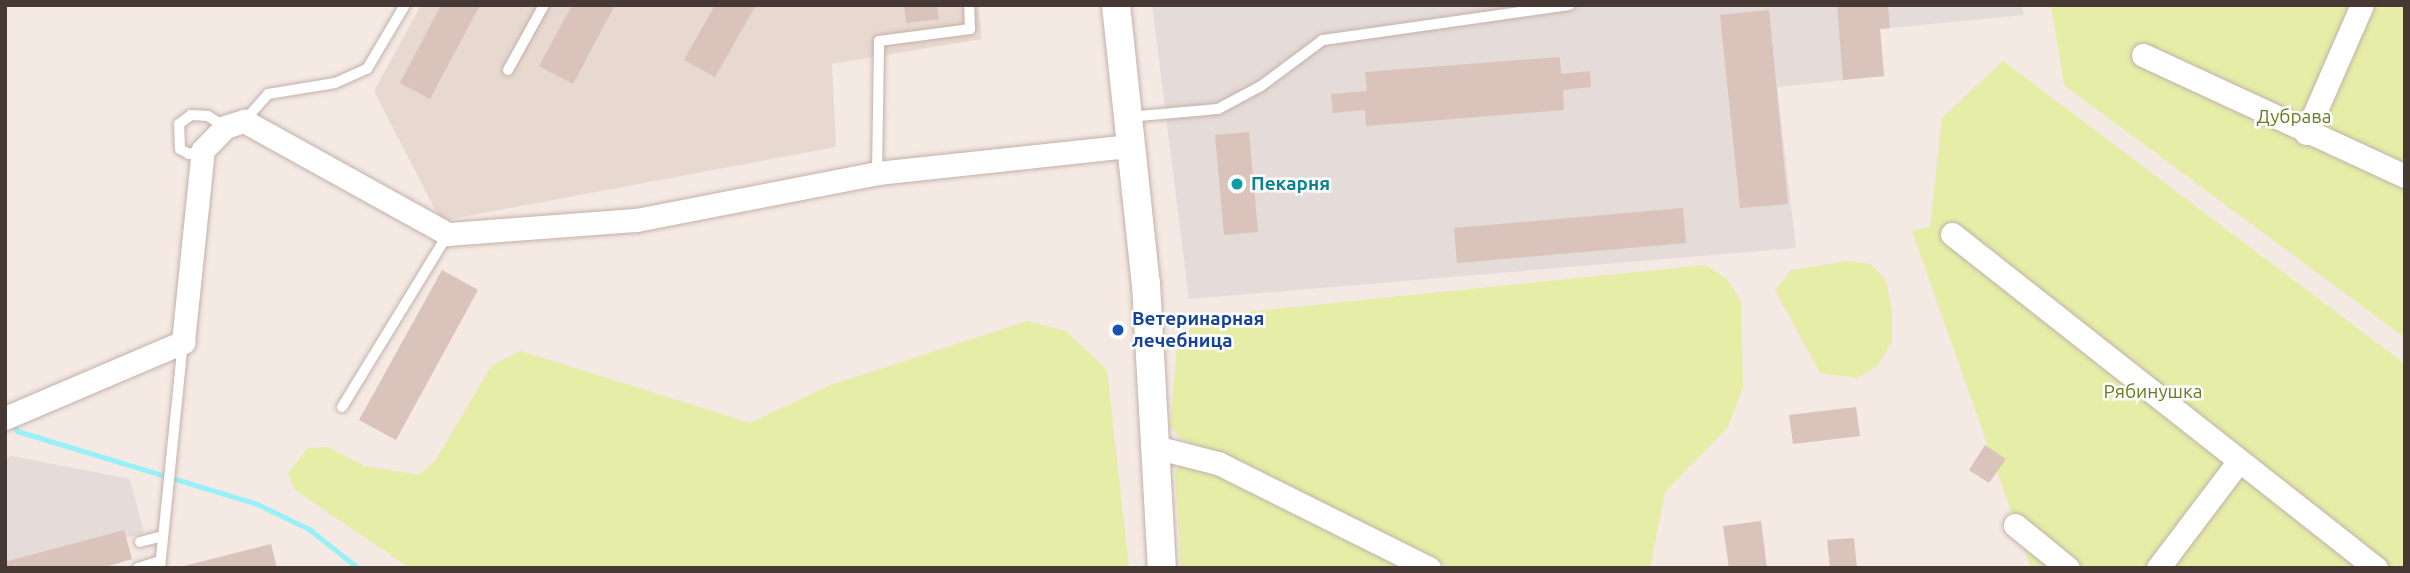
<!DOCTYPE html>
<html>
<head>
<meta charset="utf-8">
<style>
	body { margin:0 }
	#map { position:relative; width:2410px; height:573px; overflow:hidden; background:#f4e9e3; font-family:Ubuntu,sans-serif }
	div>[style] { position:absolute }
	[style*='--x'] { left:calc(var(--x)*1px); top:calc(var(--y)*1px); width:calc(var(--w)*1px); rotate:calc(var(--a)*1deg) }
	.residential>* { inset:0; background:#e8d9d0 }
	.industrial>* { inset:0; background:#e5dbd8 }
	.green>* { inset:0; background:#e5eda7 }
	.stream>* { height:5px; margin:-2.5px; padding:0 2.5px; transform-origin:2.5px; border-radius:2.5px; background:#98f1f8 }
	.building>* { inset:0; background:#d9c3ba }
	.roads { filter:drop-shadow(0 0 2px #c3b1a8) drop-shadow(0 0 2px #c3b1a8) }
	.service>* { height:10px; margin:-5px; padding:0 5px; transform-origin:5px; border-radius:5px; background:#fff }
	.minor>* { height:23px; margin:-11.5px; padding:0 11.5px; transform-origin:11.5px; border-radius:11.5px; background:#fff }
	.tertiary>* { height:28px; margin:-14px; padding:0 14px; transform-origin:14px; border-radius:14px; background:#fff }
	.dots>* { width:19px; height:19px; translate:-50% -50%; box-sizing:border-box; border:4px solid #fff; border-radius:50% }
	span { translate:-50% -50%; white-space:nowrap; text-align:center; line-height:1.15; -webkit-text-stroke:5px #fff; paint-order:stroke }
	.park-label { font-size:19px; color:#637e20 }
	.culture-label { font-size:19px; color:#0d838f; font-weight:700 }
	.left { translate:0 -50%; text-align:left }
	.transit-label { font-size:19px; color:#164399; font-weight:700 }
	.frame { position:absolute; inset:0; border:7px solid #463833; pointer-events:none }
</style>
</head>
<body>
<div id="map">
	<div class="residential">
		<div style="clip-path:polygon(421px 5px,978px 5px,982px 39px,832px 64px,836px 147px,441px 221px,374px 91px)"></div>
	</div>
	<div class="industrial">
		<div style="clip-path:polygon(1152px 5px,2022px 5px,2024px 15px,1880px 29px,1884px 76px,1777px 87px,1796px 248px,1189px 299px)"></div>
		<div style="clip-path:polygon(12px 456px,130px 479px,144px 533px,126px 538px,132px 559px,101px 568px,5px 568px,5px 458px)"></div>
	</div>
	<div class="green">
		<div style="clip-path:polygon(2051px 5px,2405px 5px,2405px 338px,2064px 85px)"></div>
		<div style="clip-path:polygon(2003px 61px,2405px 364px,2405px 568px,2031px 568px,1912px 231px,1930px 227px,1942px 118px)"></div>
		<div style="clip-path:polygon(1848px 261px,1871px 264px,1886px 280px,1892px 312px,1892px 341px,1878px 365px,1857px 378px,1820px 373px,1775px 290px,1792px 270px)"></div>
		<div style="clip-path:polygon(1705px 265px,1727px 279px,1741px 301px,1743px 387px,1728px 427px,1665px 492px,1650px 568px,1452px 568px,1180px 438px,1170px 426px,1177px 347px,1198px 317px)"></div>
		<div style="clip-path:polygon(1027px 321px,1066px 331px,1107px 370px,1129px 568px,410px 568px,295px 490px,288px 473px,308px 448px,328px 447px,364px 466px,419px 475px,436px 460px,491px 366px,521px 351px,750px 423px,831px 385px)"></div>
		<div style="clip-path:polygon(1186px 462px,1217px 468px,1416px 568px,1181px 568px,1175px 470px)"></div>
	</div>
	<div class="stream">
		<div style="--x:12;--y:421;--w:11;--a:63"></div>
		<div style="--x:17;--y:431;--w:251;--a:16.9"></div>
		<div style="--x:257;--y:504;--w:58;--a:25.7"></div>
		<div style="--x:309;--y:529;--w:63;--a:38.5"></div>
	</div>
	<div class="building">
		<div style="clip-path:polygon(441px 5px,480px 5px,430px 99px,400px 83px)"></div>
		<div style="clip-path:polygon(572px 5px,615px 5px,573px 84px,539px 66px)"></div>
		<div style="clip-path:polygon(715px 5px,756px 5px,715px 77px,684px 60px)"></div>
		<div style="clip-path:polygon(904px 5px,937px 5px,939px 19px,906px 23px)"></div>
		<div style="clip-path:polygon(1837px 5px,1888px 5px,1890px 28px,1880px 29px,1884px 76px,1843px 80px)"></div>
		<div style="clip-path:polygon(1769px 10px,1788px 204px,1740px 208px,1720px 15px)"></div>
		<div style="clip-path:polygon(1560px 57px,1561px 74px,1590px 71px,1591px 87px,1563px 90px,1564px 110px,1366px 126px,1365px 110px,1333px 113px,1331px 94px,1367px 91px,1365px 72px)"></div>
		<div style="clip-path:polygon(1249px 132px,1258px 232px,1224px 235px,1215px 135px)"></div>
		<div style="clip-path:polygon(1683px 208px,1686px 243px,1457px 263px,1454px 228px)"></div>
		<div style="clip-path:polygon(442px 270px,478px 290px,396px 440px,359px 420px)"></div>
		<div style="clip-path:polygon(1856px 407px,1860px 436px,1793px 444px,1789px 415px)"></div>
		<div style="clip-path:polygon(1985px 445px,2006px 459px,1989px 483px,1969px 470px)"></div>
		<div style="clip-path:polygon(1761px 521px,1767px 568px,1729px 568px,1723px 526px)"></div>
		<div style="clip-path:polygon(124px 530px,132px 559px,101px 568px,5px 568px,5px 554px,8px 561px)"></div>
		<div style="clip-path:polygon(1854px 538px,1857px 568px,1830px 568px,1827px 540px)"></div>
		<div style="clip-path:polygon(271px 544px,277px 568px,180px 568px,180px 567px)"></div>
	</div>
	<div class="roads">
		<div class="service">
			<div style="--x:508;--y:70;--w:74;--a:-61"></div>
			<div style="--x:1128;--y:117;--w:90;--a:-5.1"></div>
			<div style="--x:1218;--y:109;--w:49;--a:-28.1"></div>
			<div style="--x:1261;--y:86;--w:77;--a:-36.6"></div>
			<div style="--x:1323;--y:40;--w:249;--a:-8.1"></div>
			<div style="--x:244;--y:121;--w:36;--a:-48"></div>
			<div style="--x:268;--y:94;--w:68;--a:-9.3"></div>
			<div style="--x:335;--y:83;--w:35;--a:-24"></div>
			<div style="--x:367;--y:69;--w:74;--a:-59.3"></div>
			<div style="--x:202;--y:150;--w:14;--a:163"></div>
			<div style="--x:189;--y:154;--w:10;--a:-151"></div>
			<div style="--x:180;--y:149;--w:25;--a:-92"></div>
			<div style="--x:179;--y:124;--w:15;--a:-37"></div>
			<div style="--x:191;--y:115;--w:17;--a:3"></div>
			<div style="--x:208;--y:116;--w:20;--a:33"></div>
			<div style="--x:877;--y:173;--w:132;--a:-89.1"></div>
			<div style="--x:879;--y:41;--w:92;--a:-7.5"></div>
			<div style="--x:970;--y:29;--w:24;--a:-92"></div>
			<div style="--x:342;--y:407;--w:203;--a:-58.5"></div>
			<div style="--x:140;--y:542;--w:23;--a:-15"></div>
			<div style="--x:138;--y:568;--w:23;--a:-18"></div>
			<div style="--x:160;--y:568;--w:227;--a:-84.2"></div>
		</div>
		<div class="minor">
			<div style="--x:2143;--y:55;--w:289;--a:24.8"></div>
			<div style="--x:2306;--y:133;--w:140;--a:-66.4"></div>
			<div style="--x:1952;--y:234;--w:540;--a:38.23"></div>
			<div style="--x:5;--y:418;--w:194;--a:-23.1"></div>
			<div style="--x:183;--y:342;--w:193;--a:-84.1"></div>
			<div style="--x:203;--y:150;--w:32;--a:-46"></div>
			<div style="--x:225;--y:127;--w:20;--a:-18"></div>
			<div style="--x:244;--y:121;--w:233;--a:29"></div>
			<div style="--x:448;--y:234;--w:189;--a:-4.3"></div>
			<div style="--x:636;--y:220;--w:246;--a:-11"></div>
			<div style="--x:877;--y:173;--w:255;--a:-6.1"></div>
			<div style="--x:1155;--y:447;--w:65;--a:14.3"></div>
			<div style="--x:1218;--y:463;--w:236;--a:26.5"></div>
			<div style="--x:2015;--y:525;--w:68;--a:39.1"></div>
			<div style="--x:2158;--y:568;--w:134;--a:-52.9"></div>
		</div>
		<div class="tertiary">
			<div style="--x:1116;--y:5;--w:281;--a:83.9"></div>
			<div style="--x:1146;--y:284;--w:284;--a:86.8"></div>
		</div>
	</div>
	<div class="dots">
		<div style="left:1237px;top:184px;background:#0f9aa8"></div>
		<div style="left:1118px;top:330px;background:#1a4fb4"></div>
	</div>
	<div class="park-label">
		<span style="left:2294px;top:117px">Дубрава</span>
		<span style="left:2153px;top:392px">Рябинушка</span>
	</div>
	<div class="culture-label">
		<span class="left" style="left:1251px;top:184px">Пекарня</span>
	</div>
	<div class="transit-label">
		<span class="left" style="left:1132px;top:330px">Ветеринарная<br>лечебница</span>
	</div>
	<div class="frame"></div>
</div>
</body>
</html>
